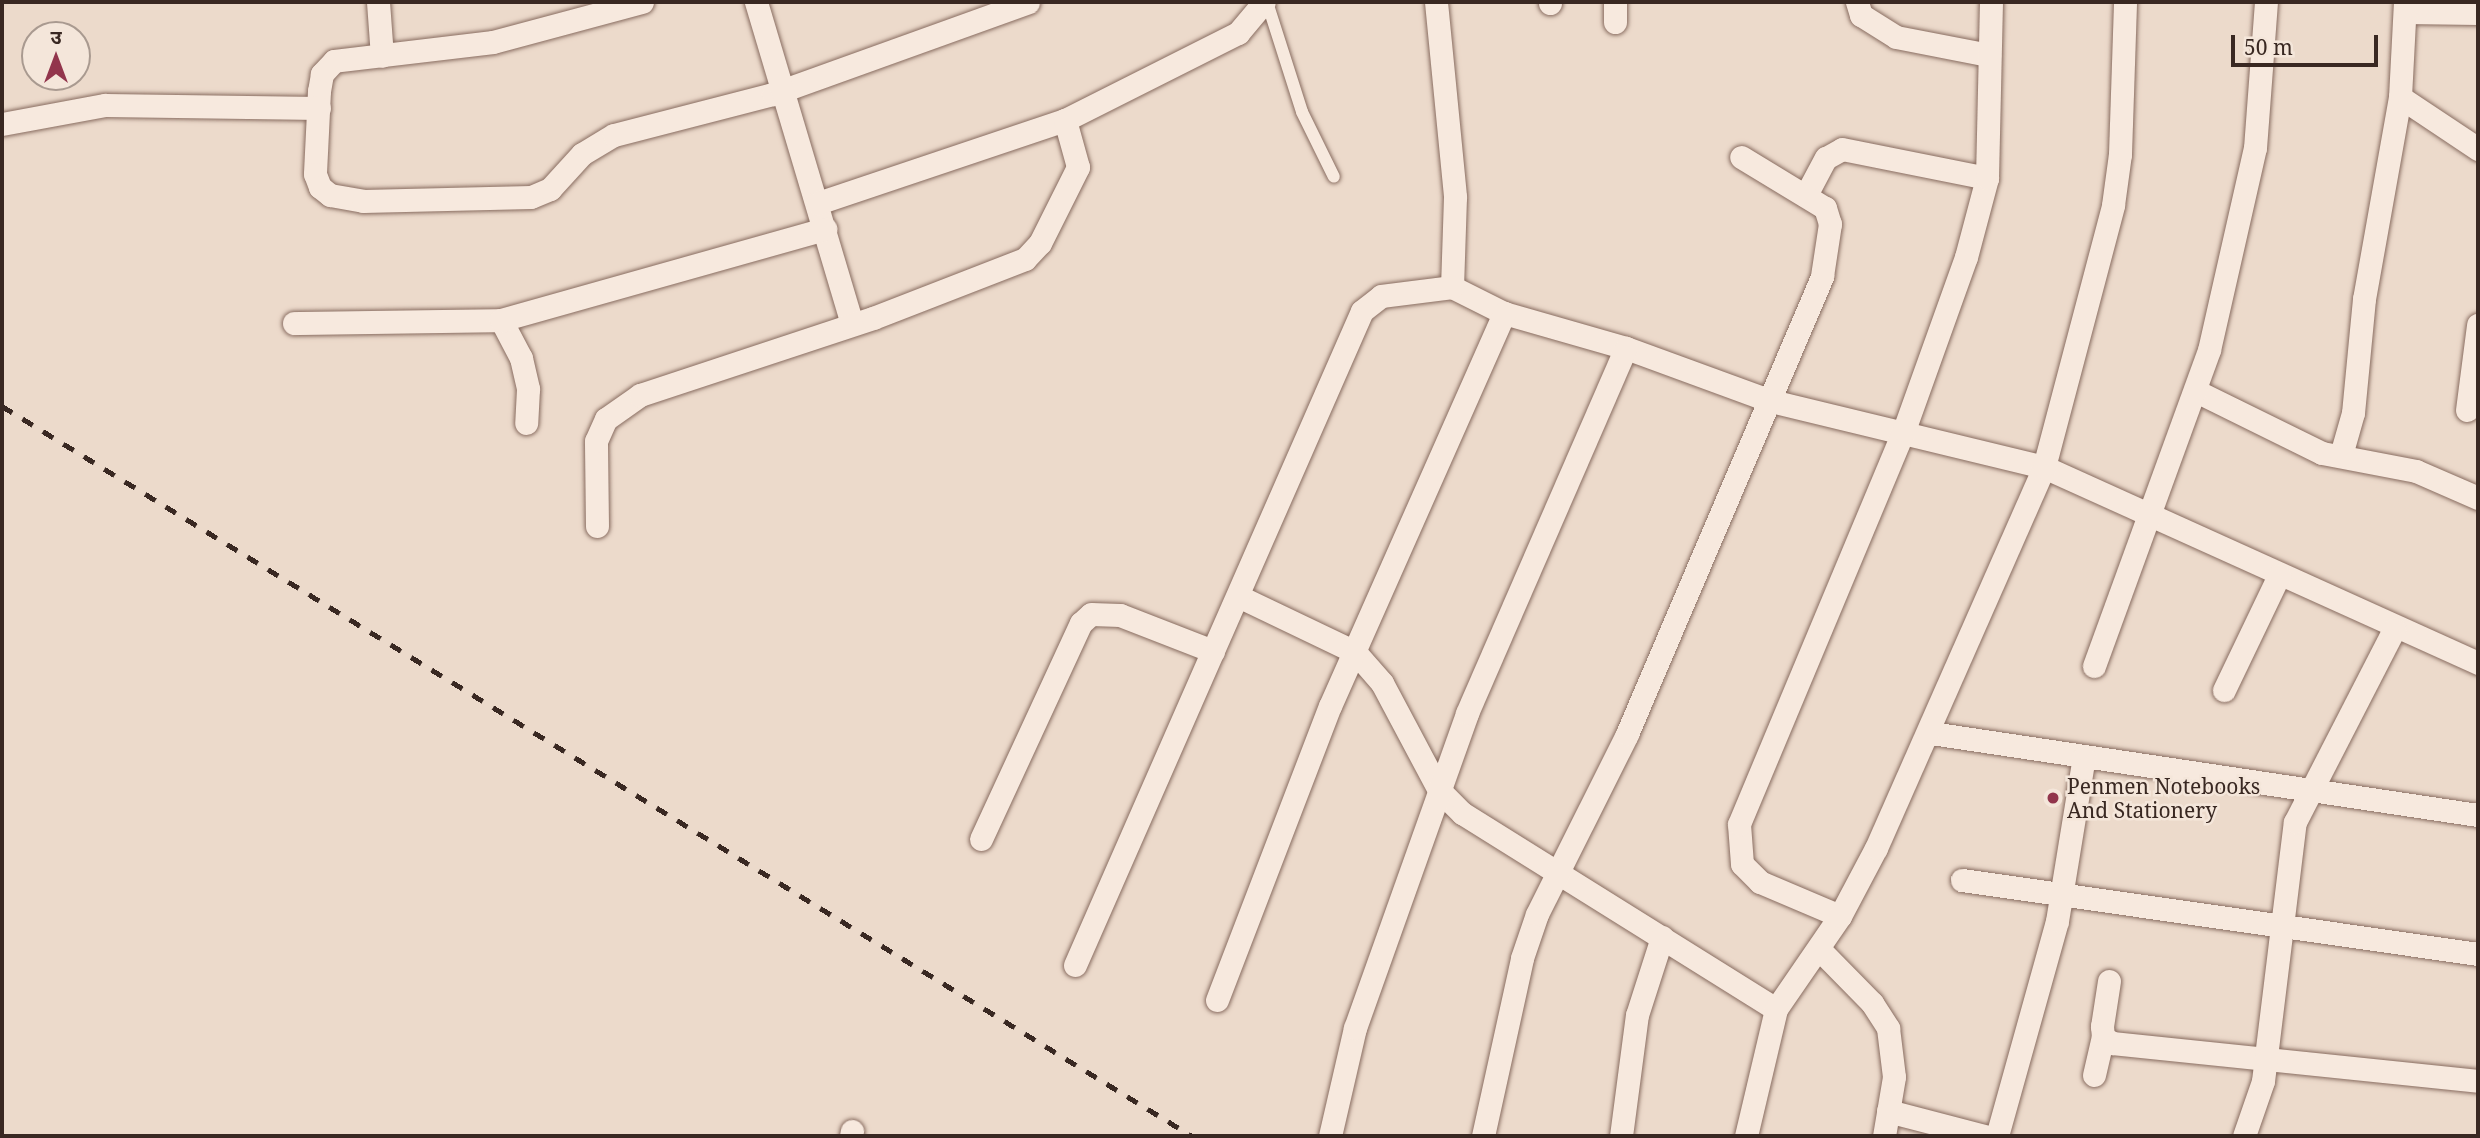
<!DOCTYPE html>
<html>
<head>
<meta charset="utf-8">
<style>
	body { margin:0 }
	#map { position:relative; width:2480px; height:1138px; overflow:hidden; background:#ecdacb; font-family:"Noto Serif","Noto Sans Devanagari",serif }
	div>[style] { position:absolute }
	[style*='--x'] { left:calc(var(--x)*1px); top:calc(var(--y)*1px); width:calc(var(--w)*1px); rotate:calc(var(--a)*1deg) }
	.roads { filter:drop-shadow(0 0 2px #886c60) drop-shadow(0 0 2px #886c60) }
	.service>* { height:12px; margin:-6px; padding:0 6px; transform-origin:6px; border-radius:6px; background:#f7e9de }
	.minor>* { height:23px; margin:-11.5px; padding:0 11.5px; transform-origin:11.5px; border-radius:11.5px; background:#f7e9de }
	.rail>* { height:5px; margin-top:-2.5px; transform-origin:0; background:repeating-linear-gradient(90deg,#392822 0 12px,transparent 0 24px) }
	.dots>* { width:19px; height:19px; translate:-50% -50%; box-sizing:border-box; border:4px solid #f4e6da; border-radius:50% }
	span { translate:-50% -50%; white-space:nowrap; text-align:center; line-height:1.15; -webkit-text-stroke:5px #f4e6da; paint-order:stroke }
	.poi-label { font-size:21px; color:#392822 }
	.left { translate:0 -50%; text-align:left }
	.frame { position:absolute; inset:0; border:4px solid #392822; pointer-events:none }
	.north { position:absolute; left:21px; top:21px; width:70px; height:70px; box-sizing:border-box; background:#f4e6da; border:2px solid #a99a90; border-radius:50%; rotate:0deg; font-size:19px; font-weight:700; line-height:28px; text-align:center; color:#392822 }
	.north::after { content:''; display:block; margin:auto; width:24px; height:32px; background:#92354c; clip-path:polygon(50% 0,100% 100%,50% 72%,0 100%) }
	.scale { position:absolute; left:2231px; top:35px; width:147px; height:32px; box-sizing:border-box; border:4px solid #392822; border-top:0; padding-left:9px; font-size:21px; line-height:24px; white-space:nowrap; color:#392822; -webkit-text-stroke:5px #f4e6da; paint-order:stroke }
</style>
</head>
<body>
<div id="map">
	<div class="roads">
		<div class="service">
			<div style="--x:1267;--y:2;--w:115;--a:72.3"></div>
			<div style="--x:1302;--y:112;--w:72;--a:63.8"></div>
		</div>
		<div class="minor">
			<div style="--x:378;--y:2;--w:54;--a:85.8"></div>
			<div style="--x:642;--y:2;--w:154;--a:165"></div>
			<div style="--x:493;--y:42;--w:160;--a:173.2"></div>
			<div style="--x:334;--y:61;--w:18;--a:133"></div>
			<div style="--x:322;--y:74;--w:17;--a:100"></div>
			<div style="--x:319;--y:91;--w:83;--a:92.8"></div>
			<div style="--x:315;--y:174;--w:14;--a:69"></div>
			<div style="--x:320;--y:187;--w:13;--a:39"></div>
			<div style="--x:330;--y:195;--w:34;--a:10"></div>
			<div style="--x:363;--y:201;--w:168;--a:-1.4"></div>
			<div style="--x:531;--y:197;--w:21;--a:-23"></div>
			<div style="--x:550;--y:189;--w:47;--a:-47.6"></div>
			<div style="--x:582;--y:154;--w:37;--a:-31"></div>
			<div style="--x:614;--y:135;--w:164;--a:-14.5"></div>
			<div style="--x:773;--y:94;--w:271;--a:-19.8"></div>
			<div style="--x:756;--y:2;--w:336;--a:73.4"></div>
			<div style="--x:1436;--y:2;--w:196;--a:84.4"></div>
			<div style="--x:1455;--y:197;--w:90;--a:91.9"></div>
			<div style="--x:1452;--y:287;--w:58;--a:26.6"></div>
			<div style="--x:1504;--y:313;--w:127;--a:16"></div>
			<div style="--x:1626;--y:348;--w:154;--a:20.1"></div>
			<div style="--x:1771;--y:401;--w:281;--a:13.6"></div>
			<div style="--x:2044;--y:467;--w:476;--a:24.3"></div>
			<div style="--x:1550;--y:2;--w:1;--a:90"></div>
			<div style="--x:1615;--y:2;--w:20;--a:90"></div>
			<div style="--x:1857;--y:2;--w:14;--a:73"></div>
			<div style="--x:1861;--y:15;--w:41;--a:32.2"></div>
			<div style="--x:1896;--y:37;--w:95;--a:11"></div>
			<div style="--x:2405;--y:12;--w:73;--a:0.8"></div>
			<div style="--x:2400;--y:97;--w:94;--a:33.7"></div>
			<div style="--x:2;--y:124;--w:105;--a:-10.5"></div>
			<div style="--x:105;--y:105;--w:214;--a:0.8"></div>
			<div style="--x:1807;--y:193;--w:40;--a:-62"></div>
			<div style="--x:1826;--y:158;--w:18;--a:-29"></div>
			<div style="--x:1842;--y:149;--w:148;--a:11.3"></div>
			<div style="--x:818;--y:203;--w:261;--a:-18.6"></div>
			<div style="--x:1065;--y:120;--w:194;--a:-26.7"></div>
			<div style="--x:1238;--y:33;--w:40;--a:-50"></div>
			<div style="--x:501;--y:320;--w:43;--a:62.2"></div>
			<div style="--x:521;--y:358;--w:32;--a:77"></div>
			<div style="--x:528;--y:389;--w:34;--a:93"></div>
			<div style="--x:294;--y:323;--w:207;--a:-0.8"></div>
			<div style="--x:501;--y:320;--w:337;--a:-15.7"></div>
			<div style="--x:2196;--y:391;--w:140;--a:26.2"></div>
			<div style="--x:2322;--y:453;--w:96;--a:10.8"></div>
			<div style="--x:2416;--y:471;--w:68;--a:23.5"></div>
			<div style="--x:2467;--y:410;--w:86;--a:-82.6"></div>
			<div style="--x:2341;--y:455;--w:44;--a:-74.1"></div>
			<div style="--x:2353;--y:413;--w:115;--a:-84.5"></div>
			<div style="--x:2364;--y:299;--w:205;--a:-79.9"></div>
			<div style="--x:2400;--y:97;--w:95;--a:-87"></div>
			<div style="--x:597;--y:526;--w:85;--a:-90.7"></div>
			<div style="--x:596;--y:441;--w:24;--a:-66"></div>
			<div style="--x:606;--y:419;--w:42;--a:-35.2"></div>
			<div style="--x:640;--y:395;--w:245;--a:-18.3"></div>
			<div style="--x:873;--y:318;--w:163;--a:-21.2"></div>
			<div style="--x:1025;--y:259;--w:22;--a:-47"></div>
			<div style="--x:1040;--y:243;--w:85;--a:-63.4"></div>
			<div style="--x:1078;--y:167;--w:49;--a:-105.5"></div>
			<div style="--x:1238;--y:596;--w:130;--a:25.6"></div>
			<div style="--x:1355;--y:652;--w:41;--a:48.9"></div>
			<div style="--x:1382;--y:683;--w:121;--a:62"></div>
			<div style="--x:1439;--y:790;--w:33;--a:45"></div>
			<div style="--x:1462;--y:813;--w:370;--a:32"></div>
			<div style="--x:2094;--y:666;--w:336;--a:-70"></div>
			<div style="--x:2209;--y:350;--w:207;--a:-77.2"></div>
			<div style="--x:2255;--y:148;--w:146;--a:-85.7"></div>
			<div style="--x:2224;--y:690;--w:127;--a:-64.4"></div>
			<div style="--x:1931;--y:733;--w:553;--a:8.53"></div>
			<div style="--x:981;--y:839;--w:238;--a:-65.2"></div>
			<div style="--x:1081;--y:623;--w:13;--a:-42"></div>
			<div style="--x:1091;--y:614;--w:29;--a:2"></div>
			<div style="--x:1120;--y:615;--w:100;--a:21.2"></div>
			<div style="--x:1962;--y:880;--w:521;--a:8.16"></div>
			<div style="--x:1840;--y:916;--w:87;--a:-157"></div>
			<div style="--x:1760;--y:882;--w:25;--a:-135"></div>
			<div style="--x:1742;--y:864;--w:40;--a:-94.3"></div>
			<div style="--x:1739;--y:824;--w:427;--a:-67.3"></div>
			<div style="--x:1904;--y:430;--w:184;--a:-70.3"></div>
			<div style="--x:1966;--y:257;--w:82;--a:-75.1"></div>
			<div style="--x:1987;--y:178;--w:176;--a:-88.7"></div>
			<div style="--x:1819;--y:949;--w:76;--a:45.5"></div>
			<div style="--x:1872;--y:1003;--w:30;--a:57"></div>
			<div style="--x:1888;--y:1028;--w:49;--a:83"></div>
			<div style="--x:1894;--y:1077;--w:60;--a:99.6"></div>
			<div style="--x:1075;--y:965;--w:714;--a:-66.31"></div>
			<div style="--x:1362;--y:311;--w:24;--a:-38"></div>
			<div style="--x:1381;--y:296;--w:72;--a:-7.2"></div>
			<div style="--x:2109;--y:981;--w:46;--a:98.8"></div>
			<div style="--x:2102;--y:1026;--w:11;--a:85"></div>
			<div style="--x:2103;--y:1037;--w:11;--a:34"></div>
			<div style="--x:2112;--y:1043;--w:368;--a:5.9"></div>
			<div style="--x:1217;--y:1000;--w:315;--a:-69"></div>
			<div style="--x:1330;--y:706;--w:430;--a:-66.1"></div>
			<div style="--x:2094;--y:1075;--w:39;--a:-77"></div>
			<div style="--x:1888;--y:1111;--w:100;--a:14.5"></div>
			<div style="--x:851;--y:1136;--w:5;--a:-79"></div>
			<div style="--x:1330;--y:1136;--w:111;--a:-77"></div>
			<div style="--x:1355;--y:1028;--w:334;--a:-70.4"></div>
			<div style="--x:1467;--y:713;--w:398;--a:-66.5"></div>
			<div style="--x:1483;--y:1136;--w:182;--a:-77.6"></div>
			<div style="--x:1522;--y:958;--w:46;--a:-71.2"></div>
			<div style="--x:1537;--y:914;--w:201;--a:-63.4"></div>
			<div style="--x:1627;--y:734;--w:498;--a:-66.9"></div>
			<div style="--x:1822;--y:276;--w:53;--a:-81.3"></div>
			<div style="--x:1830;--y:224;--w:17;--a:-107"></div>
			<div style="--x:1825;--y:208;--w:98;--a:-148.7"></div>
			<div style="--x:1621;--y:1136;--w:122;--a:-82.5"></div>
			<div style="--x:1637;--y:1015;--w:82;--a:-72.2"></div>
			<div style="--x:1746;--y:1136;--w:130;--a:-76.7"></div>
			<div style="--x:1776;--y:1009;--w:113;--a:-55.5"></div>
			<div style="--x:1840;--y:916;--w:77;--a:-62.1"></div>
			<div style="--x:1876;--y:848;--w:416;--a:-66.2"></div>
			<div style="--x:2044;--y:467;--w:271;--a:-75.2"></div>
			<div style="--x:2113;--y:205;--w:51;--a:-82.2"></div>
			<div style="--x:2120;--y:154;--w:152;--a:-88.1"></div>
			<div style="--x:1997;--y:1136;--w:223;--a:-74.4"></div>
			<div style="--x:2057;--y:921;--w:166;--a:-80.7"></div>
			<div style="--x:2244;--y:1136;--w:58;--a:-70.9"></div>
			<div style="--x:2263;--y:1081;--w:261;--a:-83"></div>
			<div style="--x:2295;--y:822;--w:217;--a:-62.8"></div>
		</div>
	</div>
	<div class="rail">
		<div style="--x:2;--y:406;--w:1396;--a:31.53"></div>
	</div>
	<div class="dots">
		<div style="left:2053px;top:798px;background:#92354c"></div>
	</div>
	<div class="poi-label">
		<span class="left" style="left:2067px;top:798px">Penmen Notebooks<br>And Stationery</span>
	</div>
	<div class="frame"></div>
	<div class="north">उ</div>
	<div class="scale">50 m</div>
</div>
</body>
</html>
